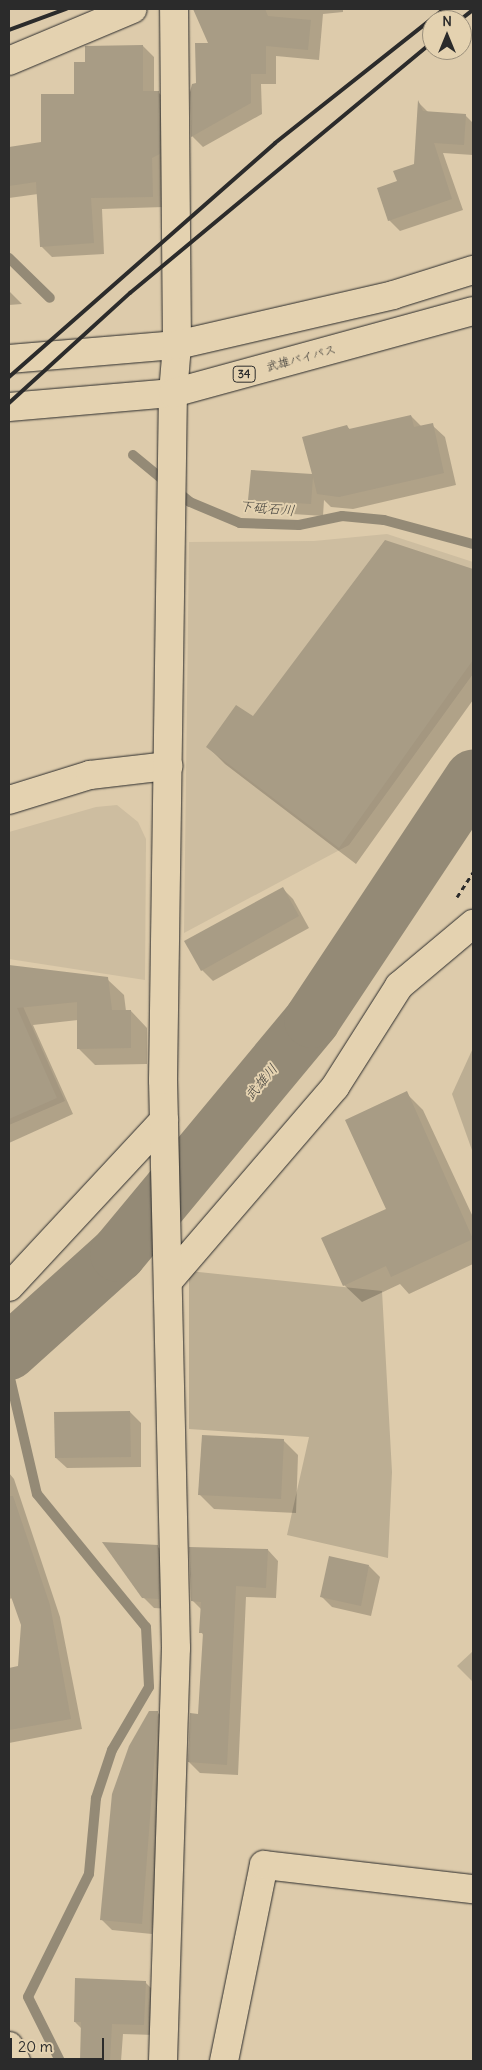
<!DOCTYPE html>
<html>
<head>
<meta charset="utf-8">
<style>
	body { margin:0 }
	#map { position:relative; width:482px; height:2070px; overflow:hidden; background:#ddcbab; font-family:Delius,"Klee One",sans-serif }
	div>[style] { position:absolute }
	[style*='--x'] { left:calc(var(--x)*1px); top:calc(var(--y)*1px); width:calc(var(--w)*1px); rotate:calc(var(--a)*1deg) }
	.built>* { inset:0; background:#cdbda0 }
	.green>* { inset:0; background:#bcae93 }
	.shadow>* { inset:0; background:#0003 }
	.stream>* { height:10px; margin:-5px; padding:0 5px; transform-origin:5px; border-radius:5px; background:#948a76 }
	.river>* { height:56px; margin:-28px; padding:0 28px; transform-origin:28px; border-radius:28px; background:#948a76 }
	.building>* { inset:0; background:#a89c85 }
	.path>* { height:3px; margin-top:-1.5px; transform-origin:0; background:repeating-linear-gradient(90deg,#2b2b2b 0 5px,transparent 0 9px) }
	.roads { filter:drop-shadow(0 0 1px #2b2b2b) drop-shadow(0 0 1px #2b2b2b) }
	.minor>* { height:28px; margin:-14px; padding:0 14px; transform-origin:14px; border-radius:14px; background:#e4d2b0 }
	.highway>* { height:28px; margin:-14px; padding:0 14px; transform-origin:14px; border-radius:14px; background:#e4d2b0 }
	.rail>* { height:4px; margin:-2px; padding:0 2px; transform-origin:2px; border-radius:2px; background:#2b2b2b }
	span { translate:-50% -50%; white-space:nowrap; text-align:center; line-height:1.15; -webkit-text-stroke:4px #e4d2b0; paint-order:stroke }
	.shield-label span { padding:1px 4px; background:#e4d2b0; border:1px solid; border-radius:4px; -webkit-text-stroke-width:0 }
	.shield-label { font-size:11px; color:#2b2b2b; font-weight:700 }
	.street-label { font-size:12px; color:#2b2b2b }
	.water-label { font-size:14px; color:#45433e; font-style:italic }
	.frame { position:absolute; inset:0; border:10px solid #2b2b2b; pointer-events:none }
	.north { position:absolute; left:422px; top:10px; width:50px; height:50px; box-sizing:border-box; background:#e4d2b0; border:1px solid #9a8f7b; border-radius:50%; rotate:0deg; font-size:14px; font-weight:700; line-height:20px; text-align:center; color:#2b2b2b }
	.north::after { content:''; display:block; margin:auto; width:18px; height:22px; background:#2b2b2b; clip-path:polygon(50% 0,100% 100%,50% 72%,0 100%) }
	.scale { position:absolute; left:10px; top:2038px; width:94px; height:22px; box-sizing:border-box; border:2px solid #2b2b2b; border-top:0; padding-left:6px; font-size:15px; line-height:18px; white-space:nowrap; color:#2b2b2b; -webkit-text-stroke:4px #e4d2b0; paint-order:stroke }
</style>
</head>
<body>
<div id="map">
	<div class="built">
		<div style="clip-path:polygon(387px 534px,473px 562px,473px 674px,349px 845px,184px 933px,189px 542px,314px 541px)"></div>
		<div style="clip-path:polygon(117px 805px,138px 822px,146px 839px,145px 980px,9px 959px,9px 832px,96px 807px)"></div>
		<div style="clip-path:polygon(9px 975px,65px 1101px,9px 1125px)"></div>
	</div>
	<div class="green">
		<div style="clip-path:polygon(473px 1048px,473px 1153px,452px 1094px)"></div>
		<div style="clip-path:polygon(189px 1271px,382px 1291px,392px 1472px,388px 1558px,287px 1535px,309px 1437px,189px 1429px)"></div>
		<div style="clip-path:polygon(473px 1651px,473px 1682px,457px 1666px)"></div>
	</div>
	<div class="shadow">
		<div style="clip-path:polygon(195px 9px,343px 9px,343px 12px,323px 14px,319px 60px,276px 56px,276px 84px,261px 84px,262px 114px,203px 147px,192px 136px,197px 85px,210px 44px)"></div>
		<div style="clip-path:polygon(143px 46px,154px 57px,154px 93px,159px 93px,170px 104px,164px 207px,102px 209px,104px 254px,52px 257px,41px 246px,38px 194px,9px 198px,9px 148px,43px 143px,75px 95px,86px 63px)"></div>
		<div style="clip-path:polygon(419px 103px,429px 113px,465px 115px,473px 123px,473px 155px,443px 153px,463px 210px,400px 231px,389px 220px,398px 182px,416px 165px)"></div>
		<div style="clip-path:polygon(9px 291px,22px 304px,9px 305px)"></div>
		<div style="clip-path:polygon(411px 416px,422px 427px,432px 425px,445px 437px,456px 485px,353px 509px,331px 507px,324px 500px,323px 516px,263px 512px,250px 499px,313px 475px,347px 427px,351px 430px)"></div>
		<div style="clip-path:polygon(385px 541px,473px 570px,473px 700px,356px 864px,225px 764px,208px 747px,254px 718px)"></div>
		<div style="clip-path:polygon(282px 888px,293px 899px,309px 928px,213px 981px,202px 970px)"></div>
		<div style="clip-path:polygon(9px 966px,107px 979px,124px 995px,126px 1011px,131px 1011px,147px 1028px,147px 1064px,95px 1065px,78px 1048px,78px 1020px,33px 1025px,73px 1114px,9px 1143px)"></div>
		<div style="clip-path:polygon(406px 1093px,423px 1110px,473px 1217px,473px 1264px,409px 1294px,400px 1284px,362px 1302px,344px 1285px,388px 1209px)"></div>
		<div style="clip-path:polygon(130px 1412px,141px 1423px,141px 1467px,67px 1468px,56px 1458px)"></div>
		<div style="clip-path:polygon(283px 1440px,298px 1455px,296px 1513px,214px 1509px,200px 1495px)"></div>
		<div style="clip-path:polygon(9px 1473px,14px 1479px,60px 1617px,82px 1729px,9px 1743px,9px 1669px,19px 1667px,23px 1625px,13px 1598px,9px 1599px)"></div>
		<div style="clip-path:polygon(157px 1546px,168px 1557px,170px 1609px,154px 1608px,143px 1597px)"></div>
		<div style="clip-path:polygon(268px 1550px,278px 1561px,276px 1598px,246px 1597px,238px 1775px,200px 1773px,189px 1762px,200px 1715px,204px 1636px,201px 1632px,202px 1610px,192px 1600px)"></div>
		<div style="clip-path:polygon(369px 1566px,380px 1577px,371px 1616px,332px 1607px,321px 1596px)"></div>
		<div style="clip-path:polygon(158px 1713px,169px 1723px,152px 1934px,112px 1930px,101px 1919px)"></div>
		<div style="clip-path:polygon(145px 1982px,156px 1993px,154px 2035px,123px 2034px,121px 2061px,84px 2061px,82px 2029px,75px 2022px)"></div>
	</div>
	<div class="stream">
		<div style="--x:9;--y:258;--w:57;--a:44.3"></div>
		<div style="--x:133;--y:455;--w:74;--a:39.5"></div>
		<div style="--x:190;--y:502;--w:54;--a:22.8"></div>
		<div style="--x:240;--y:523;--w:59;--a:1.9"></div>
		<div style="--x:299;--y:525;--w:44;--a:-11.8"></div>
		<div style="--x:342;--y:516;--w:42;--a:5.4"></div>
		<div style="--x:384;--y:520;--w:92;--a:15.1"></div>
		<div style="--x:9;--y:1374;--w:123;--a:76.9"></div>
		<div style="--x:37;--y:1494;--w:172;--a:50.7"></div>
		<div style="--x:146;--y:1627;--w:60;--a:87.1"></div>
		<div style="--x:149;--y:1687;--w:73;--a:120.4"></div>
		<div style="--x:112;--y:1750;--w:51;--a:108.4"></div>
		<div style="--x:96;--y:1798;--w:76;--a:95.3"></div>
		<div style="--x:89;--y:1874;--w:137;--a:116.4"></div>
		<div style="--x:28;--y:1997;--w:72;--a:63.4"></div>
	</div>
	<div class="river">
		<div style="--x:9;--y:1352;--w:147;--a:-42"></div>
		<div style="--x:118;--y:1254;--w:304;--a:-50.3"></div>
		<div style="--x:312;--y:1020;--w:291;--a:-56.4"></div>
	</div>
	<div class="building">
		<div style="clip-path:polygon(193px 9px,265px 9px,268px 16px,311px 20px,308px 50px,266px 46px,266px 74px,251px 74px,251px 103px,191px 137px,190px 92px,192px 84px,196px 83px,195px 43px,208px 43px)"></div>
		<div style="clip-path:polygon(143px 45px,143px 91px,159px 91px,160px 154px,152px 158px,153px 197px,91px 198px,94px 243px,40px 247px,36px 182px,9px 186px,9px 147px,41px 142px,41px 94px,74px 94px,74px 62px,85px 62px,85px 46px)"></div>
		<div style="clip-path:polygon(418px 100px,423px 111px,466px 114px,464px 145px,434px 143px,452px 199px,388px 221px,377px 188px,397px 181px,393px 171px,414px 164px)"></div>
		<div style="clip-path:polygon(411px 415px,414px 427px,433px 423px,444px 473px,339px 497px,317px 494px,313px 477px,311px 504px,248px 500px,251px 470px,312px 474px,302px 437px,347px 425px,349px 429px)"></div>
		<div style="clip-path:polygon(385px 540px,473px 569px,473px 660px,339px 848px,206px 747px,236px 705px,253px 716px)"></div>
		<div style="clip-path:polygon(283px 887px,299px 916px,201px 971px,184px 941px)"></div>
		<div style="clip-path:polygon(9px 965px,108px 977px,112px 1010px,131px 1010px,131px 1048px,77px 1049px,77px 1002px,17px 1008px,57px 1098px,9px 1119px)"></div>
		<div style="clip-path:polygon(407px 1091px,473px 1239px,391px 1277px,386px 1266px,343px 1286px,321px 1238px,386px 1209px,345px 1120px)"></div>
		<div style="clip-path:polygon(130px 1411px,131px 1457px,55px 1458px,54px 1412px)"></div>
		<div style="clip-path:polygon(202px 1435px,284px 1439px,281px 1499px,198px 1495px)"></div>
		<div style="clip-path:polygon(9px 1496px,13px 1496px,50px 1605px,71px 1719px,9px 1730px,9px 1668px,18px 1666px,21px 1625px,9px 1591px)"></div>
		<div style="clip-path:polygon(102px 1542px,158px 1545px,159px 1599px,142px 1598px)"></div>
		<div style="clip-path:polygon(189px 1547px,268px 1549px,266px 1588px,236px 1586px,227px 1765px,188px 1762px,190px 1713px,198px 1714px,203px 1633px,199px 1633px,201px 1602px,191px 1601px)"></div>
		<div style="clip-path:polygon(329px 1556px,369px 1565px,361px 1606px,320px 1597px)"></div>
		<div style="clip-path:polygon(149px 1711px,158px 1711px,142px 1924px,100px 1920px,112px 1794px,129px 1746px)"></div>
		<div style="clip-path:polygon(75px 1978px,146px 1981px,144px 2025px,112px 2024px,110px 2061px,80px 2061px,81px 2022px,74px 2022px)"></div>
	</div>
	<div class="path">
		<div style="--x:457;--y:897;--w:30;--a:-57"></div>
	</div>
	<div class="roads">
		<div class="minor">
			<div style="--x:9;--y:61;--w:134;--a:-22.8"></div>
			<div style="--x:9;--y:800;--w:85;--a:-17.2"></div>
			<div style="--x:90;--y:775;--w:79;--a:-6.6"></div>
			<div style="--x:170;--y:1279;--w:253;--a:-49.3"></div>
			<div style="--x:335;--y:1087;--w:120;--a:-57.6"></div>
			<div style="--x:399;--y:986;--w:97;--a:-40"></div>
			<div style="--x:9;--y:1287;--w:228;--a:-47.1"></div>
			<div style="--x:163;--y:2061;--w:413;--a:-88.2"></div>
			<div style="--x:176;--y:1648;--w:568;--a:-91.31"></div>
			<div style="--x:163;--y:1080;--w:687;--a:-89.17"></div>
			<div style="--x:173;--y:393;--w:48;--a:-85.2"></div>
			<div style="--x:177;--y:345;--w:336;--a:-90.5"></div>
			<div style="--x:224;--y:2061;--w:200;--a:-78.5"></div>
			<div style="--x:264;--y:1865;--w:210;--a:6.6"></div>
		</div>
		<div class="highway">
			<div style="--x:9;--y:359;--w:169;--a:-4.8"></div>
			<div style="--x:177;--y:345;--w:222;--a:-13"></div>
			<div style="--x:393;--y:295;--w:84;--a:-17.4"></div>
			<div style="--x:9;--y:407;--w:165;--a:-4.9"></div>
			<div style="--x:173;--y:393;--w:311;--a:-15.3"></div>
			<div style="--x:9;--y:2046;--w:17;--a:65"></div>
		</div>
	</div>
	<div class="rail">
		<div style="--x:460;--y:20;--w:16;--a:-38"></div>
		<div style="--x:9;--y:30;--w:61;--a:-20.2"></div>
		<div style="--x:9;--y:377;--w:354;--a:-41.3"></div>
		<div style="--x:275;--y:143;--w:216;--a:-38.4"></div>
		<div style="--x:9;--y:403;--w:164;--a:-42.3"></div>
		<div style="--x:130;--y:293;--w:393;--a:-39.7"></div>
	</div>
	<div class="shield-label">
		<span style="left:244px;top:374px">34</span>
	</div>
	<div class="street-label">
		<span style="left:301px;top:358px;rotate:-15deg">武雄バイパス</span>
	</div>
	<div class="water-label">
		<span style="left:267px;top:508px;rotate:5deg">下砥石川</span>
		<span style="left:261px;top:1082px;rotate:-50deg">武雄川</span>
	</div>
	<div class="frame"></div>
	<div class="north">N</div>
	<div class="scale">20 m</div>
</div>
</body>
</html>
